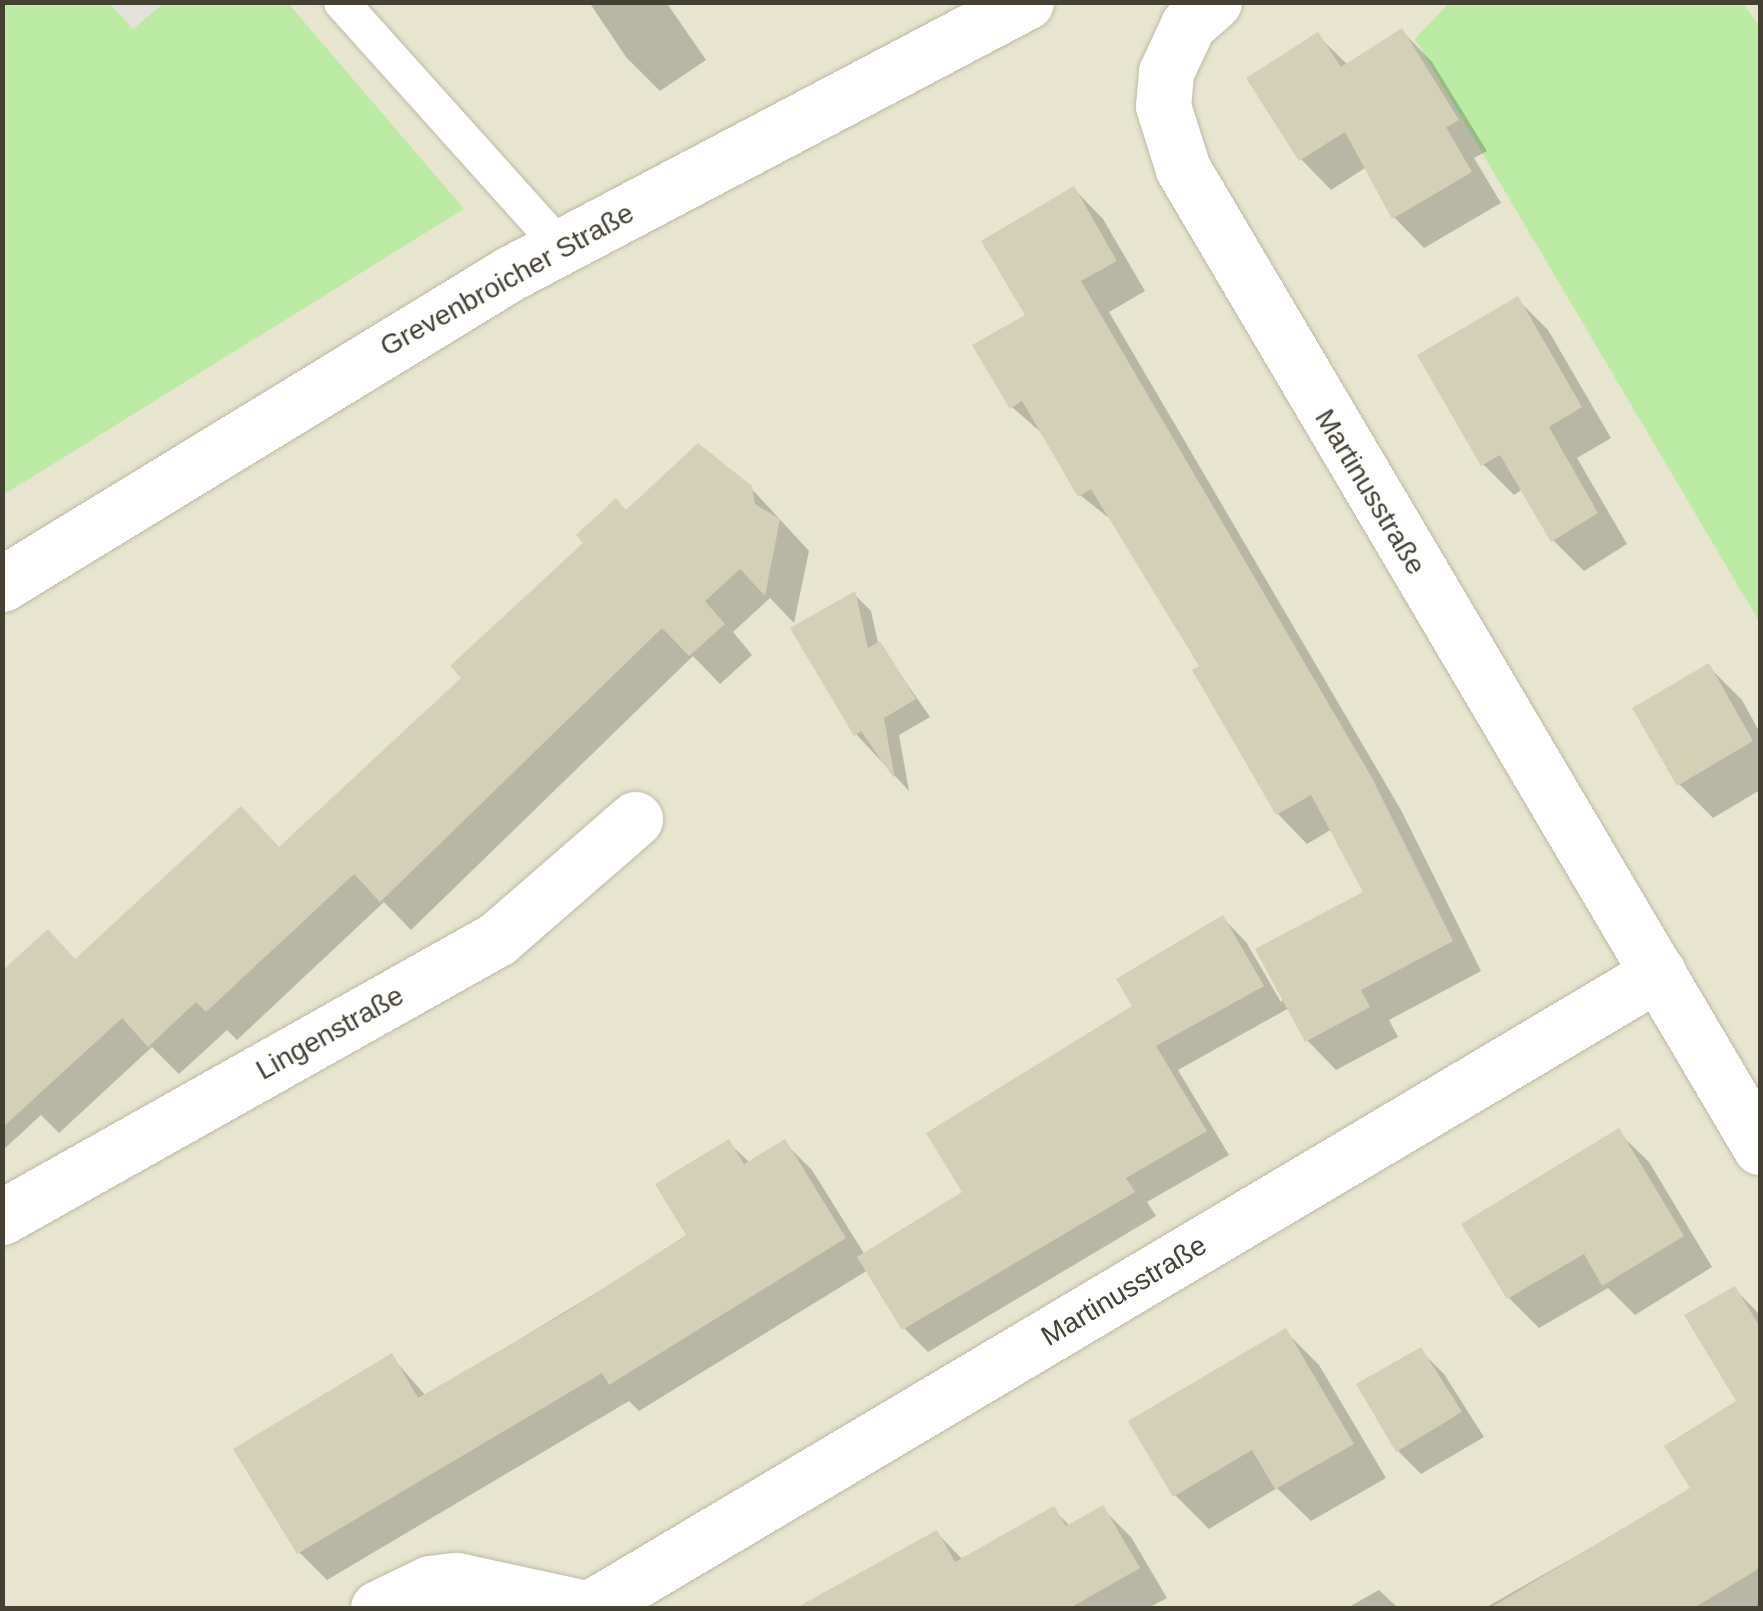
<!DOCTYPE html>
<html>
<head>
<meta charset="utf-8">
<style>
	body { margin:0 }
	#map { position:relative; width:1763px; height:1611px; overflow:hidden; background:#f2f1e1; font-family:Arial,sans-serif }
	div>[style] { position:absolute }
	[style*='--x'] { left:calc(var(--x)*1px); top:calc(var(--y)*1px); width:calc(var(--w)*1px); rotate:calc(var(--a)*1deg) }
	.residential>* { inset:0; background:#e7e5ce }
	.green>* { inset:0; background:#bbeba5 }
	.parking>* { inset:0; background:#e2e1da }
	.shadow>* { inset:0; background:#0003 }
	.building>* { inset:0; background:#d4d0b6 }
	.roads { filter:drop-shadow(0 0 2px #bebba4) drop-shadow(0 0 2px #bebba4) }
	.service>* { height:35px; margin:-17.5px; padding:0 17.5px; transform-origin:17.5px; border-radius:17.5px; background:#fff }
	.minor>* { height:55px; margin:-27.5px; padding:0 27.5px; transform-origin:27.5px; border-radius:27.5px; background:#fff }
	.tertiary>* { height:55px; margin:-27.5px; padding:0 27.5px; transform-origin:27.5px; border-radius:27.5px; background:#fff }
	span { translate:-50% -50%; white-space:nowrap; text-align:center; line-height:1.15; -webkit-text-stroke:9px #fff; paint-order:stroke }
	.street-label { font-size:28px; color:#444132 }
	.frame { position:absolute; inset:0; border:5px solid #444132; pointer-events:none }
</style>
</head>
<body>
<div id="map">
	<div class="residential">
		<div style="clip-path:polygon(3px 3px,1760px 3px,1760px 1608px,3px 1608px)"></div>
	</div>
	<div class="green">
		<div style="clip-path:polygon(1450px 2px,1743px 3px,1760px 27px,1760px 623px,1415px 39px)"></div>
		<div style="clip-path:polygon(3px 3px,109px 3px,133px 29px,164px 3px,288px 3px,464px 209px,3px 495px)"></div>
	</div>
	<div class="parking">
		<div style="clip-path:polygon(111px 3px,164px 3px,133px 28px)"></div>
	</div>
	<div class="shadow">
		<div style="clip-path:polygon(589px 2px,666px 2px,706px 60px,660px 91px,626px 57px)"></div>
		<div style="clip-path:polygon(1402px 31px,1432px 62px,1487px 151px,1474px 158px,1501px 203px,1424px 248px,1394px 217px,1365px 168px,1331px 190px,1301px 159px,1317px 35px,1348px 65px)"></div>
		<div style="clip-path:polygon(1074px 189px,1103px 219px,1145px 291px,1109px 312px,1401px 810px,1481px 971px,1389px 1020px,1398px 1037px,1336px 1070px,1307px 1040px,1289px 1008px,1178px 1070px,1229px 1155px,1147px 1202px,1156px 1216px,928px 1352px,904px 1328px,868px 1270px,639px 1411px,629px 1401px,327px 1580px,299px 1552px,391px 1356px,426px 1396px,690px 1236px,728px 1142px,750px 1163px,784px 1142px,812px 1170px,865px 1255px,965px 1193px,1223px 918px,1246px 942px,1281px 1002px,1366px 893px,1332px 829px,1307px 844px,1278px 814px,1202px 667px,1114px 522px,1080px 495px,1044px 435px,1012px 407px,1028px 316px)"></div>
		<div style="clip-path:polygon(1517px 299px,1548px 330px,1611px 438px,1577px 458px,1627px 544px,1584px 571px,1553px 540px,1523px 489px,1514px 495px,1483px 464px)"></div>
		<div style="clip-path:polygon(750px 487px,809px 551px,794px 623px,770px 598px,733px 632px,752px 655px,720px 684px,693px 656px,411px 930px,384px 902px,237px 1040px,227px 1030px,179px 1074px,152px 1047px,59px 1133px,41px 1115px,2px 1151px,2px 974px,76px 962px,280px 849px,464px 678px,627px 512px)"></div>
		<div style="clip-path:polygon(854px 594px,871px 611px,878px 642px,930px 717px,899px 735px,909px 791px,856px 734px)"></div>
		<div style="clip-path:polygon(1708px 666px,1742px 700px,1760px 733px,1760px 790px,1713px 818px,1679px 784px)"></div>
		<div style="clip-path:polygon(1618px 1132px,1649px 1162px,1712px 1267px,1635px 1315px,1608px 1288px,1539px 1328px,1509px 1298px)"></div>
		<div style="clip-path:polygon(1735px 1289px,1760px 1315px,1760px 1608px,1485px 1608px,1694px 1489px,1740px 1402px)"></div>
		<div style="clip-path:polygon(1285px 1331px,1319px 1365px,1386px 1478px,1311px 1521px,1277px 1488px,1209px 1529px,1175px 1495px)"></div>
		<div style="clip-path:polygon(1420px 1350px,1444px 1374px,1484px 1437px,1421px 1474px,1398px 1451px)"></div>
		<div style="clip-path:polygon(1102px 1508px,1131px 1537px,1167px 1598px,1148px 1608px,797px 1608px,937px 1533px,963px 1560px,1053px 1509px,1070px 1526px)"></div>
		<div style="clip-path:polygon(1379px 1590px,1398px 1608px,1347px 1608px)"></div>
	</div>
	<div class="building">
		<div style="clip-path:polygon(1402px 28px,1459px 120px,1446px 127px,1472px 172px,1392px 219px,1345px 132px,1299px 161px,1246px 78px,1318px 32px,1341px 67px)"></div>
		<div style="clip-path:polygon(1074px 186px,1117px 261px,1081px 281px,1372px 778px,1453px 941px,1361px 990px,1370px 1007px,1305px 1042px,1255px 949px,1363px 892px,1311px 795px,1276px 815px,1192px 670px,1199px 666px,1091px 489px,1078px 497px,1022px 401px,1010px 409px,972px 345px,1025px 315px,981px 241px)"></div>
		<div style="clip-path:polygon(1518px 296px,1582px 407px,1549px 427px,1598px 513px,1551px 542px,1500px 455px,1481px 466px,1417px 355px)"></div>
		<div style="clip-path:polygon(698px 443px,752px 486px,755px 504px,780px 519px,765px 596px,740px 569px,705px 601px,725px 624px,689px 656px,662px 628px,380px 902px,354px 874px,206px 1012px,196px 1002px,148px 1047px,122px 1018px,2px 1128px,2px 971px,48px 929px,75px 959px,241px 806px,279px 847px,461px 678px,450px 666px,583px 543px,576px 535px,616px 498px,626px 510px)"></div>
		<div style="clip-path:polygon(855px 591px,868px 648px,880px 641px,916px 699px,884px 718px,895px 780px,861px 731px,854px 736px,790px 628px)"></div>
		<div style="clip-path:polygon(1709px 663px,1753px 741px,1677px 786px,1632px 708px)"></div>
		<div style="clip-path:polygon(1223px 915px,1264px 986px,1156px 1046px,1207px 1131px,1126px 1178px,1135px 1192px,902px 1330px,857px 1257px,962px 1192px,926px 1133px,1132px 1006px,1116px 979px)"></div>
		<div style="clip-path:polygon(1619px 1128px,1684px 1236px,1602px 1286px,1584px 1254px,1507px 1299px,1461px 1224px)"></div>
		<div style="clip-path:polygon(729px 1139px,744px 1164px,785px 1139px,846px 1238px,609px 1385px,602px 1373px,297px 1554px,233px 1449px,392px 1353px,418px 1398px,565px 1313px,686px 1235px,655px 1184px)"></div>
		<div style="clip-path:polygon(1735px 1286px,1760px 1327px,1760px 1568px,1694px 1608px,1490px 1608px,1690px 1488px,1664px 1446px,1736px 1401px,1684px 1315px)"></div>
		<div style="clip-path:polygon(1286px 1328px,1354px 1444px,1275px 1489px,1252px 1450px,1173px 1497px,1128px 1421px)"></div>
		<div style="clip-path:polygon(1421px 1347px,1462px 1412px,1396px 1452px,1356px 1384px)"></div>
		<div style="clip-path:polygon(1103px 1505px,1140px 1568px,1070px 1608px,796px 1608px,937px 1530px,955px 1562px,1054px 1506px,1066px 1526px)"></div>
	</div>
	<div class="roads">
		<div class="service">
			<div style="--x:341;--y:2;--w:328;--a:48.1"></div>
		</div>
		<div class="minor">
			<div style="--x:1214;--y:2;--w:35;--a:139"></div>
			<div style="--x:1188;--y:25;--w:52;--a:115.1"></div>
			<div style="--x:1166;--y:72;--w:34;--a:95"></div>
			<div style="--x:1163;--y:106;--w:66;--a:72.4"></div>
			<div style="--x:1183;--y:169;--w:1136;--a:59.46"></div>
			<div style="--x:2;--y:1217;--w:568;--a:-29.32"></div>
			<div style="--x:497;--y:939;--w:183;--a:-41"></div>
			<div style="--x:378;--y:1608;--w:58;--a:-25.7"></div>
			<div style="--x:430;--y:1583;--w:26;--a:-7"></div>
			<div style="--x:456;--y:1580;--w:132;--a:12.2"></div>
			<div style="--x:590;--y:1608;--w:1243;--a:-30.73"></div>
		</div>
		<div class="tertiary">
			<div style="--x:2;--y:584;--w:596;--a:-31.43"></div>
			<div style="--x:511;--y:273;--w:582;--a:-27.75"></div>
		</div>
	</div>
	<div class="street-label">
		<span style="left:507px;top:280px;rotate:-29deg">Grevenbroicher Straße</span>
		<span style="left:1370px;top:492px;rotate:59deg">Martinusstraße</span>
		<span style="left:330px;top:1033px;rotate:-29deg">Lingenstraße</span>
		<span style="left:1124px;top:1291px;rotate:-31deg">Martinusstraße</span>
	</div>
	<div class="frame"></div>
</div>
</body>
</html>
